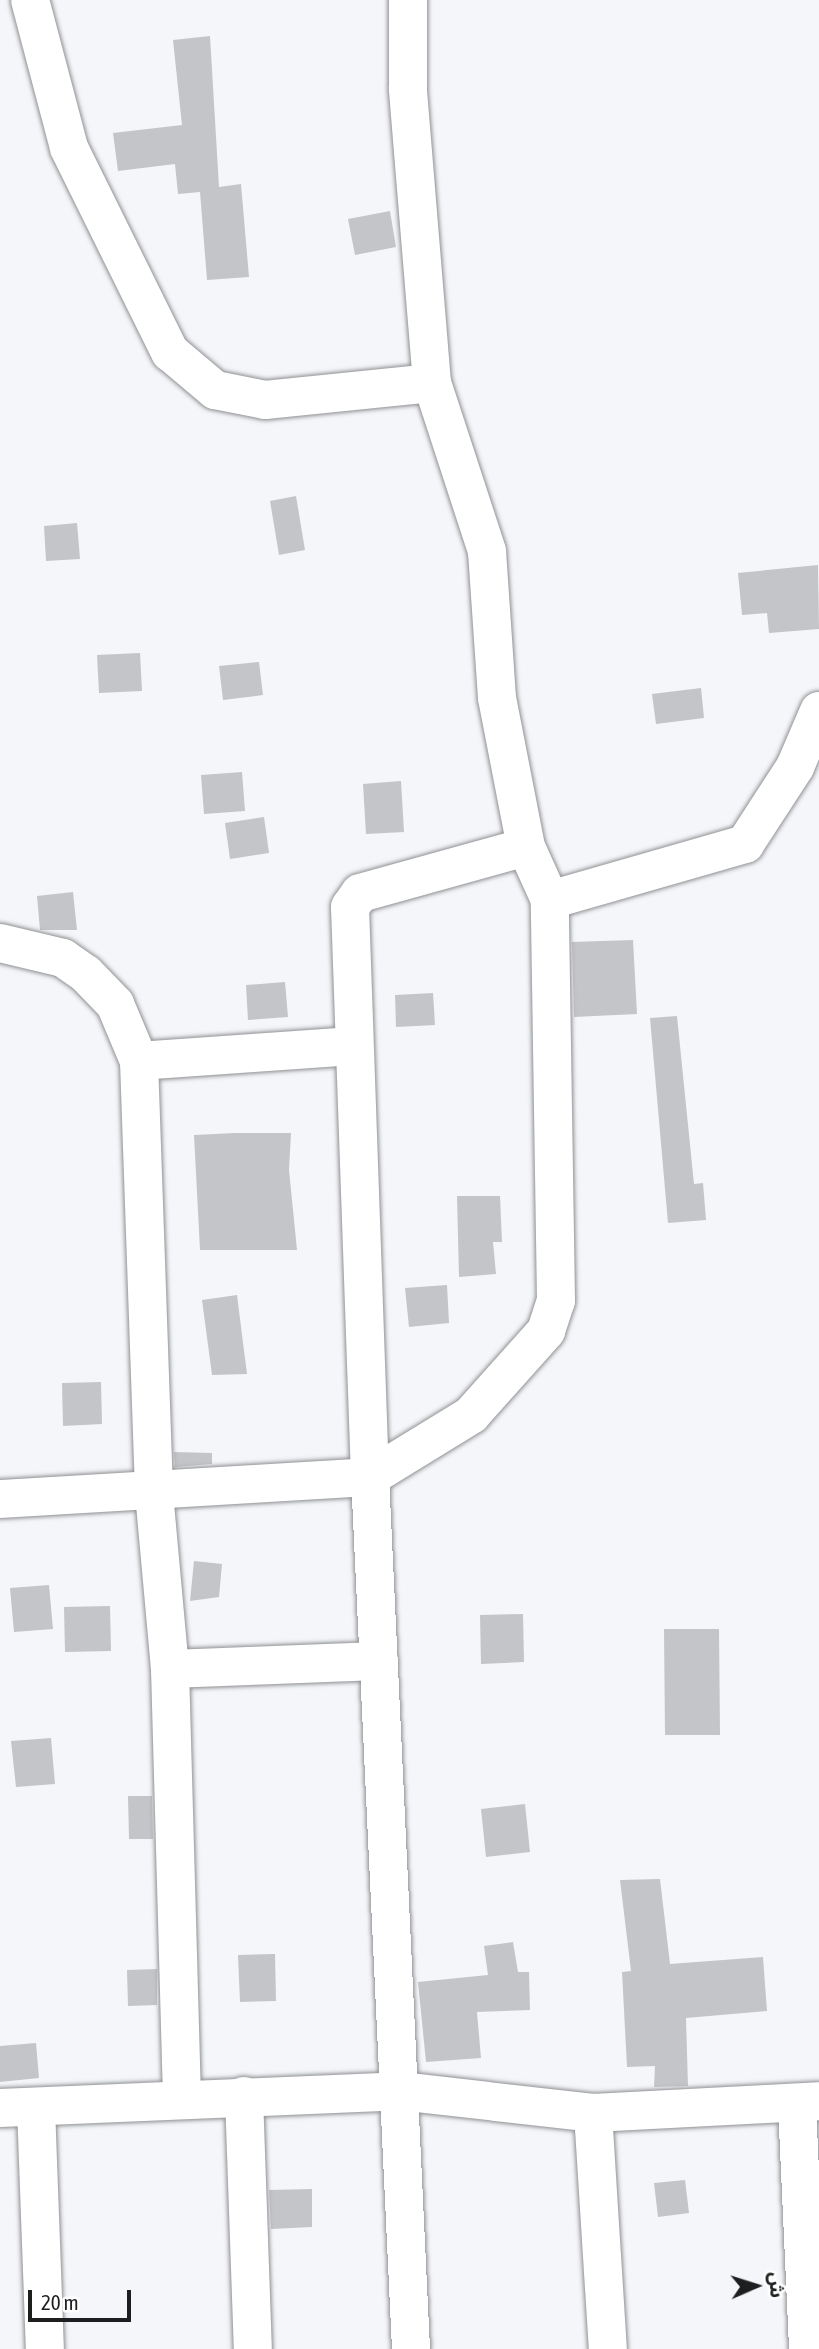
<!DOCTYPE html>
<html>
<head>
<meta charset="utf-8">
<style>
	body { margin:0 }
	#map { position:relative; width:819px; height:2349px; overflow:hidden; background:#f4f6f9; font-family:"Asap Condensed","Noto Sans Arabic",sans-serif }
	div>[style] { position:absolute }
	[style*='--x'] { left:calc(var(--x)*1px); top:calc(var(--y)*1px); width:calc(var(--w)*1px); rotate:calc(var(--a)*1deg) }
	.building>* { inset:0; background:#c4c5c8 }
	.roads { filter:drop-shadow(0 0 2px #909194) drop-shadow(0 0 2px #909194) }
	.minor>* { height:38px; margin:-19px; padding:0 19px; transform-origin:19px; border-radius:19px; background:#fff }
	span { translate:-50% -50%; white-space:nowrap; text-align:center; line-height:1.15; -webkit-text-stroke:7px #fff; paint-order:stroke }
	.north { position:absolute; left:721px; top:2251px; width:70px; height:70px; -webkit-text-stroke:5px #fff; paint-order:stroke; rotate:87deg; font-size:19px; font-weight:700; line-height:28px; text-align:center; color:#1d1e1f }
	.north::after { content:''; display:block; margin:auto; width:24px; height:32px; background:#1d1e1f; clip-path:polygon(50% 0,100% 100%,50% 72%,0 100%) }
	.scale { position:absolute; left:28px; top:2290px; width:103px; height:32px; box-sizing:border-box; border:4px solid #1d1e1f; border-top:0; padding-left:9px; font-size:21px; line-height:24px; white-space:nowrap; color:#1d1e1f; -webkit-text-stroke:5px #fff; paint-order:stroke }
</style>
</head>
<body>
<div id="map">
	<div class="building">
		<div style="clip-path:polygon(210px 36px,219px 187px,241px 184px,249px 277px,207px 280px,200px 192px,178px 194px,175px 164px,118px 171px,113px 133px,182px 125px,173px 40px)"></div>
		<div style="clip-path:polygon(390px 211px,396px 247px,355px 255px,348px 219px)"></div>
		<div style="clip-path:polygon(296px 496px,305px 550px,279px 555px,270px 501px)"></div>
		<div style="clip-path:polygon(77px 523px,80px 559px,46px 561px,44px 526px)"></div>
		<div style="clip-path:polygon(818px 565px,819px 629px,769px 633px,767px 613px,742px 615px,738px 573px)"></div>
		<div style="clip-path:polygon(140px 653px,142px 691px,99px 693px,97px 655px)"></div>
		<div style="clip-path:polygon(259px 662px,263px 695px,223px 700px,219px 666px)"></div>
		<div style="clip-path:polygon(701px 688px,704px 718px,656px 724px,652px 694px)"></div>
		<div style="clip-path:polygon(242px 772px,245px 811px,204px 814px,201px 775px)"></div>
		<div style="clip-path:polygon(401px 781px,404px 832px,366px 834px,363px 784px)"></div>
		<div style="clip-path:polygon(264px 817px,269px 853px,230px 859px,225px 823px)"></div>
		<div style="clip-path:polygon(73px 892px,77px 930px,40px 930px,37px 896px)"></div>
		<div style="clip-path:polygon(633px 940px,637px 1014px,574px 1017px,572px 942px)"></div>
		<div style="clip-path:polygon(285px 982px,288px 1017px,248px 1020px,246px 985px)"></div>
		<div style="clip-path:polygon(433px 993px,435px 1025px,396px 1027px,395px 995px)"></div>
		<div style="clip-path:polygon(677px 1016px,694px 1184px,703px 1183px,706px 1220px,668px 1223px,650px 1018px)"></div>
		<div style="clip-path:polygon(235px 1133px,291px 1133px,289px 1170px,297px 1250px,200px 1250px,194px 1135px)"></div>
		<div style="clip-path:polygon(457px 1196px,500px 1196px,502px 1242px,493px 1242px,496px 1274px,459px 1277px)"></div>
		<div style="clip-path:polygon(447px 1285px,449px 1323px,409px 1327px,405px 1288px)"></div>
		<div style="clip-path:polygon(237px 1295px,247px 1374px,212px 1375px,202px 1300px)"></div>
		<div style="clip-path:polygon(101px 1382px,102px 1424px,63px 1426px,62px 1383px)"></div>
		<div style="clip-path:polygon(174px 1452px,212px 1453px,212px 1464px,175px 1467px)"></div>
		<div style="clip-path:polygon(194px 1561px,222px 1564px,219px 1597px,190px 1601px)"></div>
		<div style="clip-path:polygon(49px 1585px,53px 1629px,14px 1632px,10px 1588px)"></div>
		<div style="clip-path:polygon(110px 1606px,111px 1651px,65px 1652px,64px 1607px)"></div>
		<div style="clip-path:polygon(523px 1614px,524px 1662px,481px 1664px,480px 1615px)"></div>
		<div style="clip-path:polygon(664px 1629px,719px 1629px,720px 1735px,665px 1735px)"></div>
		<div style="clip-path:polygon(51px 1738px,55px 1784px,16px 1787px,11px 1741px)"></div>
		<div style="clip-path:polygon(128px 1796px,152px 1796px,153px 1839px,129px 1839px)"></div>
		<div style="clip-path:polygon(525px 1804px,530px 1852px,486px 1857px,481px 1809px)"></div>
		<div style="clip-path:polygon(660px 1879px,670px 1964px,763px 1957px,767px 2011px,686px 2018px,688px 2086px,654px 2087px,655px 2066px,627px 2067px,622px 1972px,631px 1971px,620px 1880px)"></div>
		<div style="clip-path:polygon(513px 1942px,518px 1972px,529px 1972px,530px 2010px,477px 2012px,481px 2058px,426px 2062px,418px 1982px,488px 1975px,484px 1946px)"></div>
		<div style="clip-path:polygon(275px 1954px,276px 2001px,240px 2002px,238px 1955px)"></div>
		<div style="clip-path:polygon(157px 1969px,157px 2005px,128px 2006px,127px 1970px)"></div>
		<div style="clip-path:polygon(36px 2043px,39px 2078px,0 2082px,0 2046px)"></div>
		<div style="clip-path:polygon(685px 2180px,689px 2213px,658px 2217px,654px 2183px)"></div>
		<div style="clip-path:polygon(312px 2189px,312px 2227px,271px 2229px,269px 2190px)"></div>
	</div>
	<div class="roads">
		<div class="minor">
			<div style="--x:30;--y:0;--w:153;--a:75.2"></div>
			<div style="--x:69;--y:148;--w:228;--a:63.7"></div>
			<div style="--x:170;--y:352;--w:59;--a:40.2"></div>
			<div style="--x:215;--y:390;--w:51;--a:11.3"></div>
			<div style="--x:265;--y:400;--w:168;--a:-5.8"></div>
			<div style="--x:550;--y:900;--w:203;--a:-16"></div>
			<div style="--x:745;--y:844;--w:92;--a:-57"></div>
			<div style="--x:795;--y:767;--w:61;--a:-66.8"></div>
			<div style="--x:0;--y:943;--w:65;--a:13.4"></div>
			<div style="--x:63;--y:958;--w:28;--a:35"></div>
			<div style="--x:86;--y:974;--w:42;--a:46"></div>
			<div style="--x:115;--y:1004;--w:62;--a:67.2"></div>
			<div style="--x:139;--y:1061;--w:432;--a:88"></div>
			<div style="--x:154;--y:1493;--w:177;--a:84.8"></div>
			<div style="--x:170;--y:1669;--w:430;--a:88.4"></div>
			<div style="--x:139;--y:1061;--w:214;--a:-4"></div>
			<div style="--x:0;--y:1499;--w:371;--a:-3.4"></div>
			<div style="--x:370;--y:1477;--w:119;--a:-31.5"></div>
			<div style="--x:471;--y:1415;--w:113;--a:-48.2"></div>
			<div style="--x:546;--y:1331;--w:32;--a:-72"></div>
			<div style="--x:556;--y:1301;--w:401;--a:-90.9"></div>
			<div style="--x:550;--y:900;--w:58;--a:-114.4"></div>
			<div style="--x:526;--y:847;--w:152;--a:-101"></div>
			<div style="--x:497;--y:698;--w:147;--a:-93.9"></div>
			<div style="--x:487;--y:551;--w:177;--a:-108.1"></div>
			<div style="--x:432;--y:383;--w:296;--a:-94.7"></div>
			<div style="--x:408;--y:88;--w:88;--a:-90"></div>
			<div style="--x:170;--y:1669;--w:209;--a:-2.2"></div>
			<div style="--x:244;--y:2096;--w:253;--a:88"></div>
			<div style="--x:797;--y:2105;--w:244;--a:87.4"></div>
			<div style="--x:36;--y:2107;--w:242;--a:87.9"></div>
			<div style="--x:0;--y:2108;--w:400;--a:-2.4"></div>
			<div style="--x:400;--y:2091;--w:194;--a:6.5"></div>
			<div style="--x:593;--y:2113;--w:226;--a:-3"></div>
			<div style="--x:593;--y:2113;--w:236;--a:86.4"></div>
			<div style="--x:411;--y:2349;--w:873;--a:-92.69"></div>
			<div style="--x:370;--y:1477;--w:570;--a:-92.01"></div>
			<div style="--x:350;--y:907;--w:17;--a:-54"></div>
			<div style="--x:360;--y:893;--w:172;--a:-15.5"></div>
		</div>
	</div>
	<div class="north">ش</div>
	<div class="scale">20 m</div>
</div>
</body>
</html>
